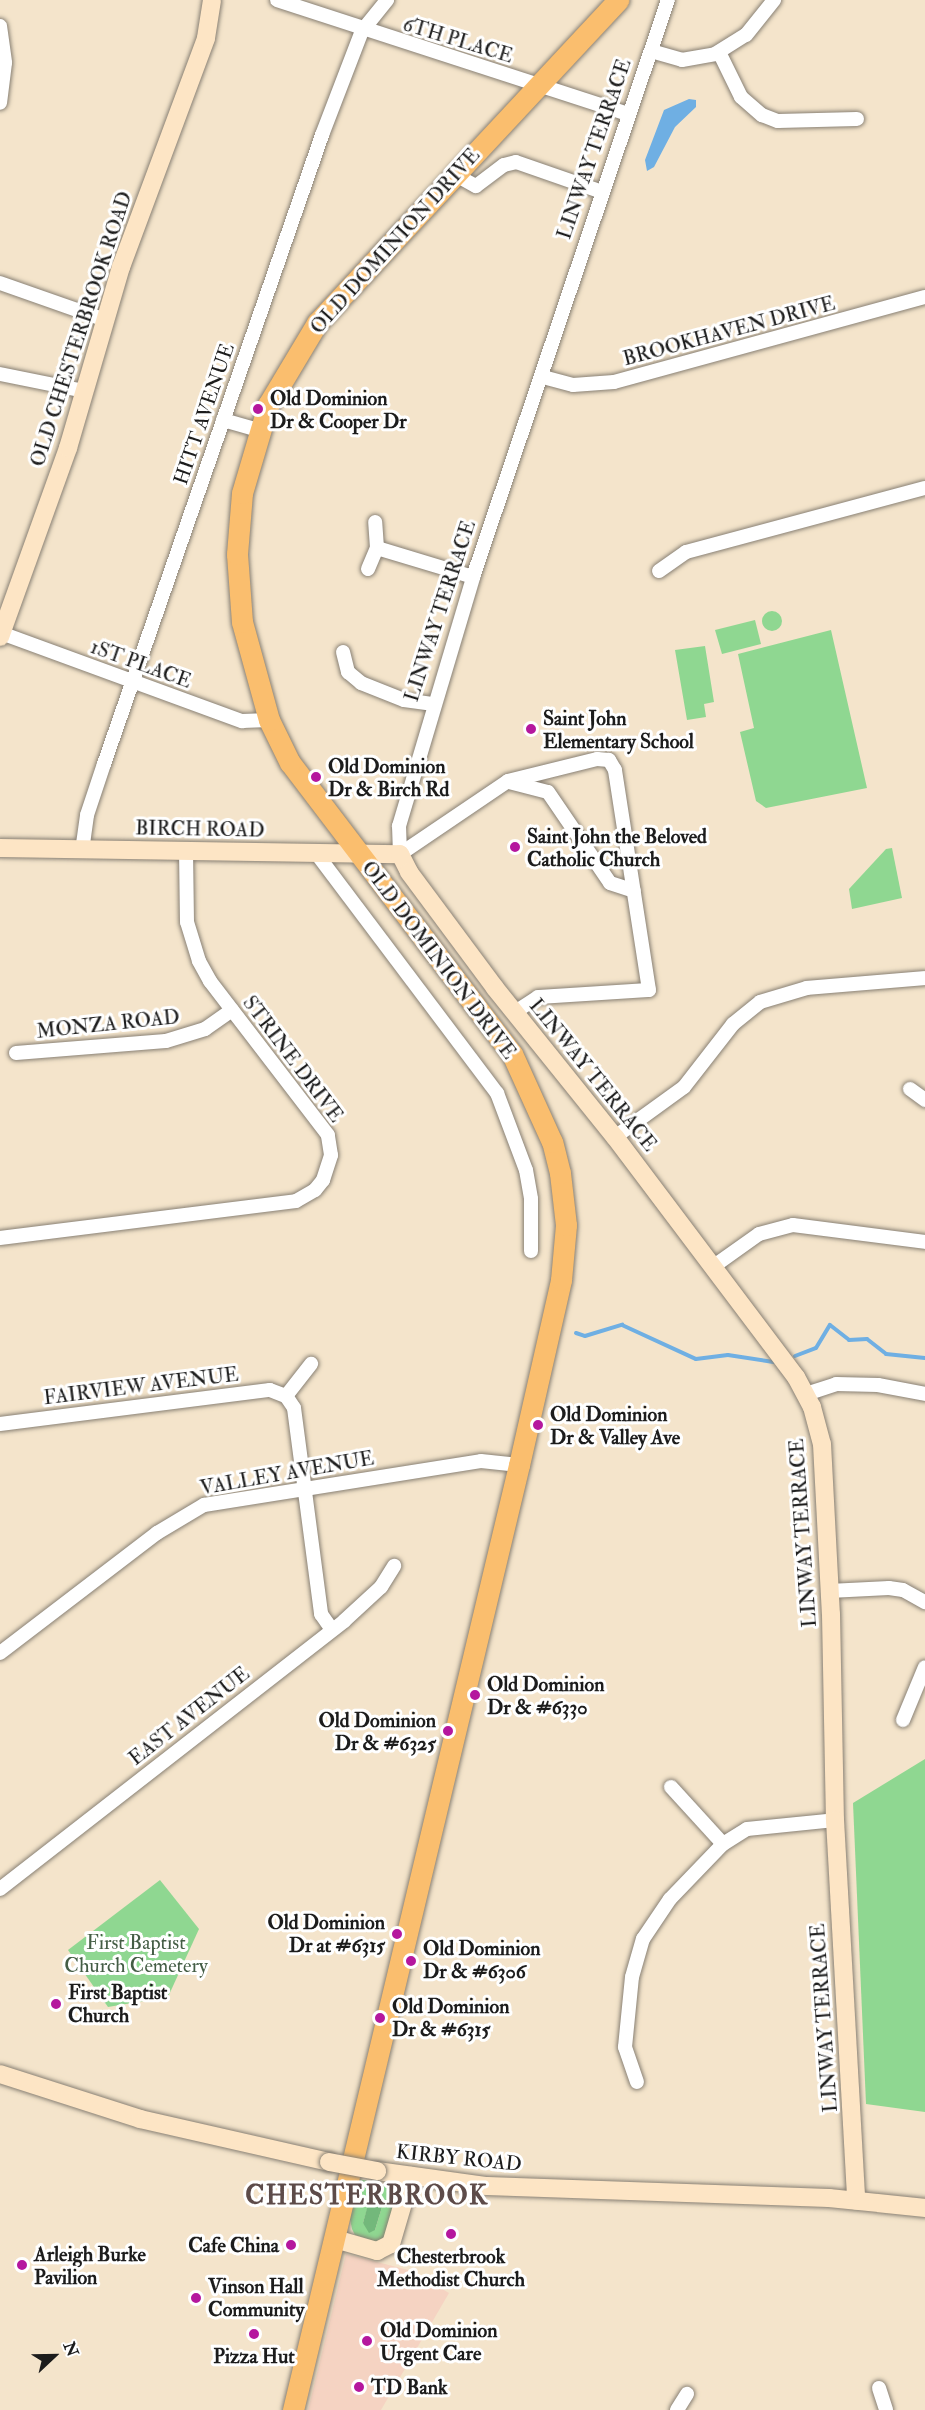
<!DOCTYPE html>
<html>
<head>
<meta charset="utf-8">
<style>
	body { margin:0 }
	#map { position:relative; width:925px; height:2410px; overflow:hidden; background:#f4e4cb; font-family:"IM FELL Double Pica",serif }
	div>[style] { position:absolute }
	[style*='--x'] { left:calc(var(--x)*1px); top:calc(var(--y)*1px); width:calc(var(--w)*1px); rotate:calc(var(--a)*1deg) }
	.built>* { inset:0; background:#f5d3c2 }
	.green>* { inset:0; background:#8fd791 }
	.round { border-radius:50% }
	.forest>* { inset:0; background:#73b87b }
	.water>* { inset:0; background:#6fafe3 }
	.stream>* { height:4px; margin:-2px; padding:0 2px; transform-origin:2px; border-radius:2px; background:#6fafe3 }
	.roads { filter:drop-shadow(0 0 2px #888074) drop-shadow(0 0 2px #888074) }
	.street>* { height:14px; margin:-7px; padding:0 7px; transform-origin:7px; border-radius:7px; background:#fff }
	.secondary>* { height:18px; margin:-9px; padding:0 9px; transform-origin:9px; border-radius:9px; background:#fde5c5 }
	.primary>* { height:21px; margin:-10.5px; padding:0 10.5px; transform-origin:10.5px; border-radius:10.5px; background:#fabe6e }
	.bridges { filter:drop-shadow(0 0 2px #888074) drop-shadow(0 0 2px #888074) }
	.secondary-bridge>* { height:18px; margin:-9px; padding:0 9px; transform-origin:9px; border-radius:9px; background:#fde5c5 }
	.dots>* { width:16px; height:16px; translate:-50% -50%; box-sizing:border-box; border:3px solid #fff; border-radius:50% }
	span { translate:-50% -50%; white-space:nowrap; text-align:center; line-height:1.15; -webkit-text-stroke:6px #fff; paint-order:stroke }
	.street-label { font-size:20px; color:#1c1c1c }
	.poi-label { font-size:20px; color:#1c1c1c; font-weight:700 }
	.left { translate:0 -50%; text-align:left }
	.right { translate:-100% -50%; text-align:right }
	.park-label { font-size:20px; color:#445d45 }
	.district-label { font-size:26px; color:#5d4b49; font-weight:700; letter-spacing:1.5px }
	.north { position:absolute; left:24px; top:2326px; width:60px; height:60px; -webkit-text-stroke:4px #fff; paint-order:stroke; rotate:68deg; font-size:16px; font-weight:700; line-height:24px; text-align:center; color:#1c1c1c }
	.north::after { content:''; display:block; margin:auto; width:21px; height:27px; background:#1c1c1c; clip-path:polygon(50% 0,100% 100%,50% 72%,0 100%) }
</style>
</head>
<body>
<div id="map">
	<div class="built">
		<div style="clip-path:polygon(346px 2254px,412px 2271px,449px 2293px,381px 2410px,308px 2410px)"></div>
	</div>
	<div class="green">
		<div class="round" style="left:762px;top:611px;width:20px;height:20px"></div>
		<div style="clip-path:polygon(755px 620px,761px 644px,722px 654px,715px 630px)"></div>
		<div style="clip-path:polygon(831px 630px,867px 788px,766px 808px,756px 801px,740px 732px,754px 728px,738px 654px)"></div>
		<div style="clip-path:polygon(705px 646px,714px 702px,704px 704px,706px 717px,687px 720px,675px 650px)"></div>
		<div style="clip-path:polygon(892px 848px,902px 898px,852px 909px,849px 889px,886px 849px)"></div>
		<div style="clip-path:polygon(925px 1759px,925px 2112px,866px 2104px,853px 1803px)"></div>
		<div style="clip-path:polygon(160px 1880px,199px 1929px,168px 1997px,108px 2007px,68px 1950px)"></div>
		<div style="clip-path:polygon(evenodd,358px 2179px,380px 2183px,397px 2195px,385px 2239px,376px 2242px,355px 2235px,352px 2229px,350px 2219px,358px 2179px,380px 2199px,382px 2207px,375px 2230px,363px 2223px,369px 2203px,380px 2199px)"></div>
	</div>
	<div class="forest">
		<div style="clip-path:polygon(374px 2197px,380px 2199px,382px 2207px,375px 2230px,369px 2233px,363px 2223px,369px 2201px)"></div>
	</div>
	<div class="water">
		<div style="clip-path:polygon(689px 99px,696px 100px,696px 107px,675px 127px,654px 167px,647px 171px,645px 160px,664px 110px)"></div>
	</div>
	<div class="stream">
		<div style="--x:576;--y:1333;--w:9;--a:18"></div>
		<div style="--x:585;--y:1336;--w:39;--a:-17"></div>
		<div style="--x:622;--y:1325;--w:81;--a:24.7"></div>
		<div style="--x:696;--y:1359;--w:32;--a:-7"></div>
		<div style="--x:728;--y:1355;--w:46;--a:8.8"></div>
		<div style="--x:795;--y:1356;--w:22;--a:-21"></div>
		<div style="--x:816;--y:1348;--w:27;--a:-59"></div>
		<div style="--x:830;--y:1325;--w:24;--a:38"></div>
		<div style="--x:849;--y:1340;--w:18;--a:-3"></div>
		<div style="--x:867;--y:1339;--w:24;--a:38"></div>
		<div style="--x:886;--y:1354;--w:39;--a:6"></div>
	</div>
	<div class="roads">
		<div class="street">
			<div style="--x:277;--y:0;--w:369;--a:18"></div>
			<div style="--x:0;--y:26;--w:37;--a:82"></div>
			<div style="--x:5;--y:63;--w:40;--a:97.1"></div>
			<div style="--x:651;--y:51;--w:32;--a:16"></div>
			<div style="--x:682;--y:60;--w:34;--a:-10"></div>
			<div style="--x:715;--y:54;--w:36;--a:-32"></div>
			<div style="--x:746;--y:35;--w:45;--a:-51.3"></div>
			<div style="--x:719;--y:52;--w:50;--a:63.9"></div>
			<div style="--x:741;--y:97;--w:28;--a:41"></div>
			<div style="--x:762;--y:115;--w:17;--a:21"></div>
			<div style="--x:778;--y:121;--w:79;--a:-1.5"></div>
			<div style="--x:454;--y:174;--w:25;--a:29"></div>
			<div style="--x:476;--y:186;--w:35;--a:-37"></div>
			<div style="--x:504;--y:165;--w:12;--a:-14"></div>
			<div style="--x:516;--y:162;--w:91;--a:19.2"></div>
			<div style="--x:0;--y:283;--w:109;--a:19.3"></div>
			<div style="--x:0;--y:374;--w:86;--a:11.4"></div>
			<div style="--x:543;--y:377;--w:31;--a:15"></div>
			<div style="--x:573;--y:385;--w:41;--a:-4.2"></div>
			<div style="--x:614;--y:382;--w:322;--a:-15.3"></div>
			<div style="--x:223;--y:420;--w:36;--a:16"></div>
			<div style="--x:377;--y:548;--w:100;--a:16.8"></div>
			<div style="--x:368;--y:569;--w:23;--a:-67"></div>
			<div style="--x:377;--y:548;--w:26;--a:-94"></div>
			<div style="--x:659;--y:571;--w:33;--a:-35"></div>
			<div style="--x:686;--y:552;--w:247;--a:-15"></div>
			<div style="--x:1;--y:633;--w:257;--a:20.1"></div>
			<div style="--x:242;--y:721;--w:27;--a:-2"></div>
			<div style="--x:343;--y:652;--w:21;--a:76"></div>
			<div style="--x:348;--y:672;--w:17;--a:40"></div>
			<div style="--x:361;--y:683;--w:46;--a:21.6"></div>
			<div style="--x:404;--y:700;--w:30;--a:8"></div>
			<div style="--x:509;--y:782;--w:40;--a:14.4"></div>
			<div style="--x:548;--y:792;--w:110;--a:55.7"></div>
			<div style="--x:610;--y:883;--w:25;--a:18"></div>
			<div style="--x:82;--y:851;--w:36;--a:-82"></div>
			<div style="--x:87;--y:815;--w:54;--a:-71.6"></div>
			<div style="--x:104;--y:764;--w:666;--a:-70.88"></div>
			<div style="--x:322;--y:135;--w:111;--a:-69"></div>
			<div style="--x:362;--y:31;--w:40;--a:-51"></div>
			<div style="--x:316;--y:853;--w:301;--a:53"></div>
			<div style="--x:497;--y:1093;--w:82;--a:69.4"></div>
			<div style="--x:526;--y:1170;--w:29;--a:80"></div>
			<div style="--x:531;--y:1199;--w:52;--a:90"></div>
			<div style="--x:515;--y:1012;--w:27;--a:-33"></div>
			<div style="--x:538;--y:997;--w:111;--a:-3.6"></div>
			<div style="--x:649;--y:990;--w:223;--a:-98.8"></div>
			<div style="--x:615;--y:770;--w:12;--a:-121"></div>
			<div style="--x:609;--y:760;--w:12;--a:-175"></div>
			<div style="--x:597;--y:759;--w:92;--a:166.1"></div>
			<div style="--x:508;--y:781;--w:130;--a:145.9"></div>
			<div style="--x:400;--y:854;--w:28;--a:-92"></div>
			<div style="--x:399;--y:826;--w:260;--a:-73.4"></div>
			<div style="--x:473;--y:577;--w:609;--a:-71.33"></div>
			<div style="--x:16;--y:1053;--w:150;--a:-4.6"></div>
			<div style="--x:166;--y:1041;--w:41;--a:-17.1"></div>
			<div style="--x:205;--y:1029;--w:33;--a:-35"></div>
			<div style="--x:910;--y:1089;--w:19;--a:36"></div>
			<div style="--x:615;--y:1137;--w:85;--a:-35.9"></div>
			<div style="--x:684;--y:1087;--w:80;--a:-52.1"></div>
			<div style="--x:733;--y:1024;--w:35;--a:-39"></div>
			<div style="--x:760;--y:1002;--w:49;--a:-16.6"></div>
			<div style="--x:807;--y:988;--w:118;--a:-4.8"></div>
			<div style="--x:0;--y:1238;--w:298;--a:-7.1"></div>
			<div style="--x:296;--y:1201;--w:22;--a:-30"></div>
			<div style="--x:315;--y:1190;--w:13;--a:-51"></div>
			<div style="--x:323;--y:1180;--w:26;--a:-72"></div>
			<div style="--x:331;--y:1155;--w:20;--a:-99"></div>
			<div style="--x:328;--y:1135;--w:194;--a:-127.5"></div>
			<div style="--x:210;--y:981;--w:23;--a:-119"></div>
			<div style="--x:199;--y:961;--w:41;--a:-107.1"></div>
			<div style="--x:187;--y:922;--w:70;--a:-90.8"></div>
			<div style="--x:714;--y:1266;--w:55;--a:-35.4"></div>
			<div style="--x:759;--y:1234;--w:35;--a:-15"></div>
			<div style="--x:793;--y:1225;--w:133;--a:7.3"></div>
			<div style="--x:806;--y:1394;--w:32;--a:-18"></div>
			<div style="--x:836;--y:1384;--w:42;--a:1.4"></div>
			<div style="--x:878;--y:1385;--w:48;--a:10.8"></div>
			<div style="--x:286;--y:1396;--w:41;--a:-52"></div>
			<div style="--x:0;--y:1424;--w:272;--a:-7.2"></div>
			<div style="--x:270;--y:1390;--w:17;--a:21"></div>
			<div style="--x:286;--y:1396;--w:14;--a:56"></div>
			<div style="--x:294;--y:1408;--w:208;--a:82.5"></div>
			<div style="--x:321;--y:1614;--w:19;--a:55"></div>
			<div style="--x:829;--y:1591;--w:60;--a:-2.9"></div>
			<div style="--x:889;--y:1588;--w:14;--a:8"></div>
			<div style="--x:903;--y:1590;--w:25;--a:29"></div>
			<div style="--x:0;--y:1653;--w:198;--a:-37.4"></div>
			<div style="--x:157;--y:1533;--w:55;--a:-30.8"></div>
			<div style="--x:204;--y:1505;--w:280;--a:-9"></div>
			<div style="--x:481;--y:1461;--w:38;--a:6"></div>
			<div style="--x:903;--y:1720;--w:57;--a:-67.5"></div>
			<div style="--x:671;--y:1787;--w:77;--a:47.6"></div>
			<div style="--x:0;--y:1889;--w:436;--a:-37.9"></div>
			<div style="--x:344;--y:1621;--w:50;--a:-42.6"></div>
			<div style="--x:381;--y:1587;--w:25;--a:-58"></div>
			<div style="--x:637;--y:2082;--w:37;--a:-109"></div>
			<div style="--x:625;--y:2047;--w:70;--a:-84.3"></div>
			<div style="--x:632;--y:1977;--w:40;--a:-74"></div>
			<div style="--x:643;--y:1939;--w:48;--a:-56"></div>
			<div style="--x:670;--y:1899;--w:76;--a:-46.1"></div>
			<div style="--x:723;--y:1844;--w:28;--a:-32"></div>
			<div style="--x:747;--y:1829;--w:88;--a:-5.8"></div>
			<div style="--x:879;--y:2388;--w:23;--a:72"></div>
			<div style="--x:677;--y:2410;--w:19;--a:-58"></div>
		</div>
		<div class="secondary">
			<div style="--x:0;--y:637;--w:201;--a:-70.2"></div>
			<div style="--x:68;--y:448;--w:189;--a:-73.7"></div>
			<div style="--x:121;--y:267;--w:244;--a:-69.6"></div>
			<div style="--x:206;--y:38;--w:38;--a:-81"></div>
			<div style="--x:0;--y:848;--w:400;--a:0.9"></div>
			<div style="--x:400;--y:854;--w:20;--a:63"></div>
			<div style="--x:409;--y:872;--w:144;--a:53.4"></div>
			<div style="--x:495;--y:988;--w:191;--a:51.2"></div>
			<div style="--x:615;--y:1137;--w:301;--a:53"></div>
			<div style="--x:796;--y:1377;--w:34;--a:62"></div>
			<div style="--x:812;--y:1407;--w:38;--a:75"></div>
			<div style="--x:822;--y:1444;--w:170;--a:87"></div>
			<div style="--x:831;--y:1614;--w:206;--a:88.9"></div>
			<div style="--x:835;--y:1820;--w:381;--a:86.8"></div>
			<div style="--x:0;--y:2074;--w:147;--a:17.8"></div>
			<div style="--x:140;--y:2119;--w:194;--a:12.8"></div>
			<div style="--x:377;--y:2171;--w:111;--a:7.8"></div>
			<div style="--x:487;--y:2186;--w:342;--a:2"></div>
			<div style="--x:829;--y:2198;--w:97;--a:5.9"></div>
			<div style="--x:335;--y:2239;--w:44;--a:15.9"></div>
			<div style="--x:377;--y:2251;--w:16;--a:-27"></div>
			<div style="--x:391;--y:2244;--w:71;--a:-73.6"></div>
		</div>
		<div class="primary">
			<div style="--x:293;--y:2410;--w:972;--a:-76.55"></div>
			<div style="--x:519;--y:1465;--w:190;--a:-77.2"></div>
			<div style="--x:561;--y:1280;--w:55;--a:-84.8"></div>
			<div style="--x:566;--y:1225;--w:52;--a:-96.6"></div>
			<div style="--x:560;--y:1173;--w:32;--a:-104"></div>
			<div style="--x:552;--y:1142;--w:97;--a:-114.4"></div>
			<div style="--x:512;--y:1054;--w:366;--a:-127.3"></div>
			<div style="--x:290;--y:763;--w:48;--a:-116"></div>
			<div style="--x:269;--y:720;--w:102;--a:-105.4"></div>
			<div style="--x:242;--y:622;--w:68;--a:-94.2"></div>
			<div style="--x:237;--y:554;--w:61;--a:-85.3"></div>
			<div style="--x:242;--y:493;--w:92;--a:-73.5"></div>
			<div style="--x:268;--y:405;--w:96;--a:-59.1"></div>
			<div style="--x:317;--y:323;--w:442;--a:-47"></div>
		</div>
	</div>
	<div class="bridges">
		<div class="secondary-bridge">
			<div style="--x:329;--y:2162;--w:49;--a:10.6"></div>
		</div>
	</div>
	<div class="dots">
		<div style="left:258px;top:409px;background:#b5179e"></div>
		<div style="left:531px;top:729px;background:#b5179e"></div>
		<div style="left:316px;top:777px;background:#b5179e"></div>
		<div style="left:515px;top:847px;background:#b5179e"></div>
		<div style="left:538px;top:1425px;background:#b5179e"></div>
		<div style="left:475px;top:1695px;background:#b5179e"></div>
		<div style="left:448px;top:1731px;background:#b5179e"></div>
		<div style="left:397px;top:1934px;background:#b5179e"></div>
		<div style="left:411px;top:1961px;background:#b5179e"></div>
		<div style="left:56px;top:2004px;background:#b5179e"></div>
		<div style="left:380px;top:2018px;background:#b5179e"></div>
		<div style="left:451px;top:2234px;background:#b5179e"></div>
		<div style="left:291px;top:2245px;background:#b5179e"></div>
		<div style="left:22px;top:2265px;background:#b5179e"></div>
		<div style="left:196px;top:2298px;background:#b5179e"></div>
		<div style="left:254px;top:2334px;background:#b5179e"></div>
		<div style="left:367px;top:2341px;background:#b5179e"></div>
		<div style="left:359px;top:2387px;background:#b5179e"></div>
	</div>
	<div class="street-label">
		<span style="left:458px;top:40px;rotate:17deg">6TH PLACE</span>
		<span style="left:594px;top:149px;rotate:-71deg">LINWAY TERRACE</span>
		<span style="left:395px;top:241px;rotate:-48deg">OLD DOMINION DRIVE</span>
		<span style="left:81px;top:329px;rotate:-72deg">OLD CHESTERBROOK ROAD</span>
		<span style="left:729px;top:331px;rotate:-15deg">BROOKHAVEN DRIVE</span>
		<span style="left:204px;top:414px;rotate:-71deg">HITT AVENUE</span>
		<span style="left:440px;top:611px;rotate:-72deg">LINWAY TERRACE</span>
		<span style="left:141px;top:664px;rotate:20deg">1ST PLACE</span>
		<span style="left:200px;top:829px;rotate:1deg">BIRCH ROAD</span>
		<span style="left:439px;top:960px;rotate:53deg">OLD DOMINION DRIVE</span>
		<span style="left:108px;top:1024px;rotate:-6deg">MONZA ROAD</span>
		<span style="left:293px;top:1059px;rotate:53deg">STRINE DRIVE</span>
		<span style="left:593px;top:1075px;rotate:51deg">LINWAY TERRACE</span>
		<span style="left:141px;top:1386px;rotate:-7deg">FAIRVIEW AVENUE</span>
		<span style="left:287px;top:1473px;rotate:-10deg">VALLEY AVENUE</span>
		<span style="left:803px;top:1533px;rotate:-94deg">LINWAY TERRACE</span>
		<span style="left:189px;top:1716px;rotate:-38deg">EAST AVENUE</span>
		<span style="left:824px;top:2018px;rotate:-94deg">LINWAY TERRACE</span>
		<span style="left:459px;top:2158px;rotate:6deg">KIRBY ROAD</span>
	</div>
	<div class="poi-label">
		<span class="left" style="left:270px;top:410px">Old Dominion<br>Dr &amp; Cooper Dr</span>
		<span class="left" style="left:543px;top:730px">Saint John<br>Elementary School</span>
		<span class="left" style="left:328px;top:778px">Old Dominion<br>Dr &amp; Birch Rd</span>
		<span class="left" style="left:527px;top:848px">Saint John the Beloved<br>Catholic Church</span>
		<span class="left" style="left:550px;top:1426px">Old Dominion<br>Dr &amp; Valley Ave</span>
		<span class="left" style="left:487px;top:1696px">Old Dominion<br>Dr &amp; #6330</span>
		<span class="right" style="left:436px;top:1732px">Old Dominion<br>Dr &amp; #6325</span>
		<span class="right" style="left:385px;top:1934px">Old Dominion<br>Dr at #6315</span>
		<span class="left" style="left:423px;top:1960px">Old Dominion<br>Dr &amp; #6306</span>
		<span class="left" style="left:68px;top:2004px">First Baptist<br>Church</span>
		<span class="left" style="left:392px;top:2018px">Old Dominion<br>Dr &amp; #6315</span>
		<span class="right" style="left:279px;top:2245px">Cafe China</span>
		<span class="left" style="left:34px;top:2266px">Arleigh Burke<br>Pavilion</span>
		<span style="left:451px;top:2268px">Chesterbrook<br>Methodist Church</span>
		<span class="left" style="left:208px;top:2298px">Vinson Hall<br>Community</span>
		<span class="left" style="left:380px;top:2342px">Old Dominion<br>Urgent Care</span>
		<span style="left:254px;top:2356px">Pizza Hut</span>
		<span class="left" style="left:371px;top:2387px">TD Bank</span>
	</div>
	<div class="park-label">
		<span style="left:136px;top:1954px">First Baptist<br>Church Cemetery</span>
	</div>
	<div class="district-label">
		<span style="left:367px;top:2197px">CHESTERBROOK</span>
	</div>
	<div class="north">N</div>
</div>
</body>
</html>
